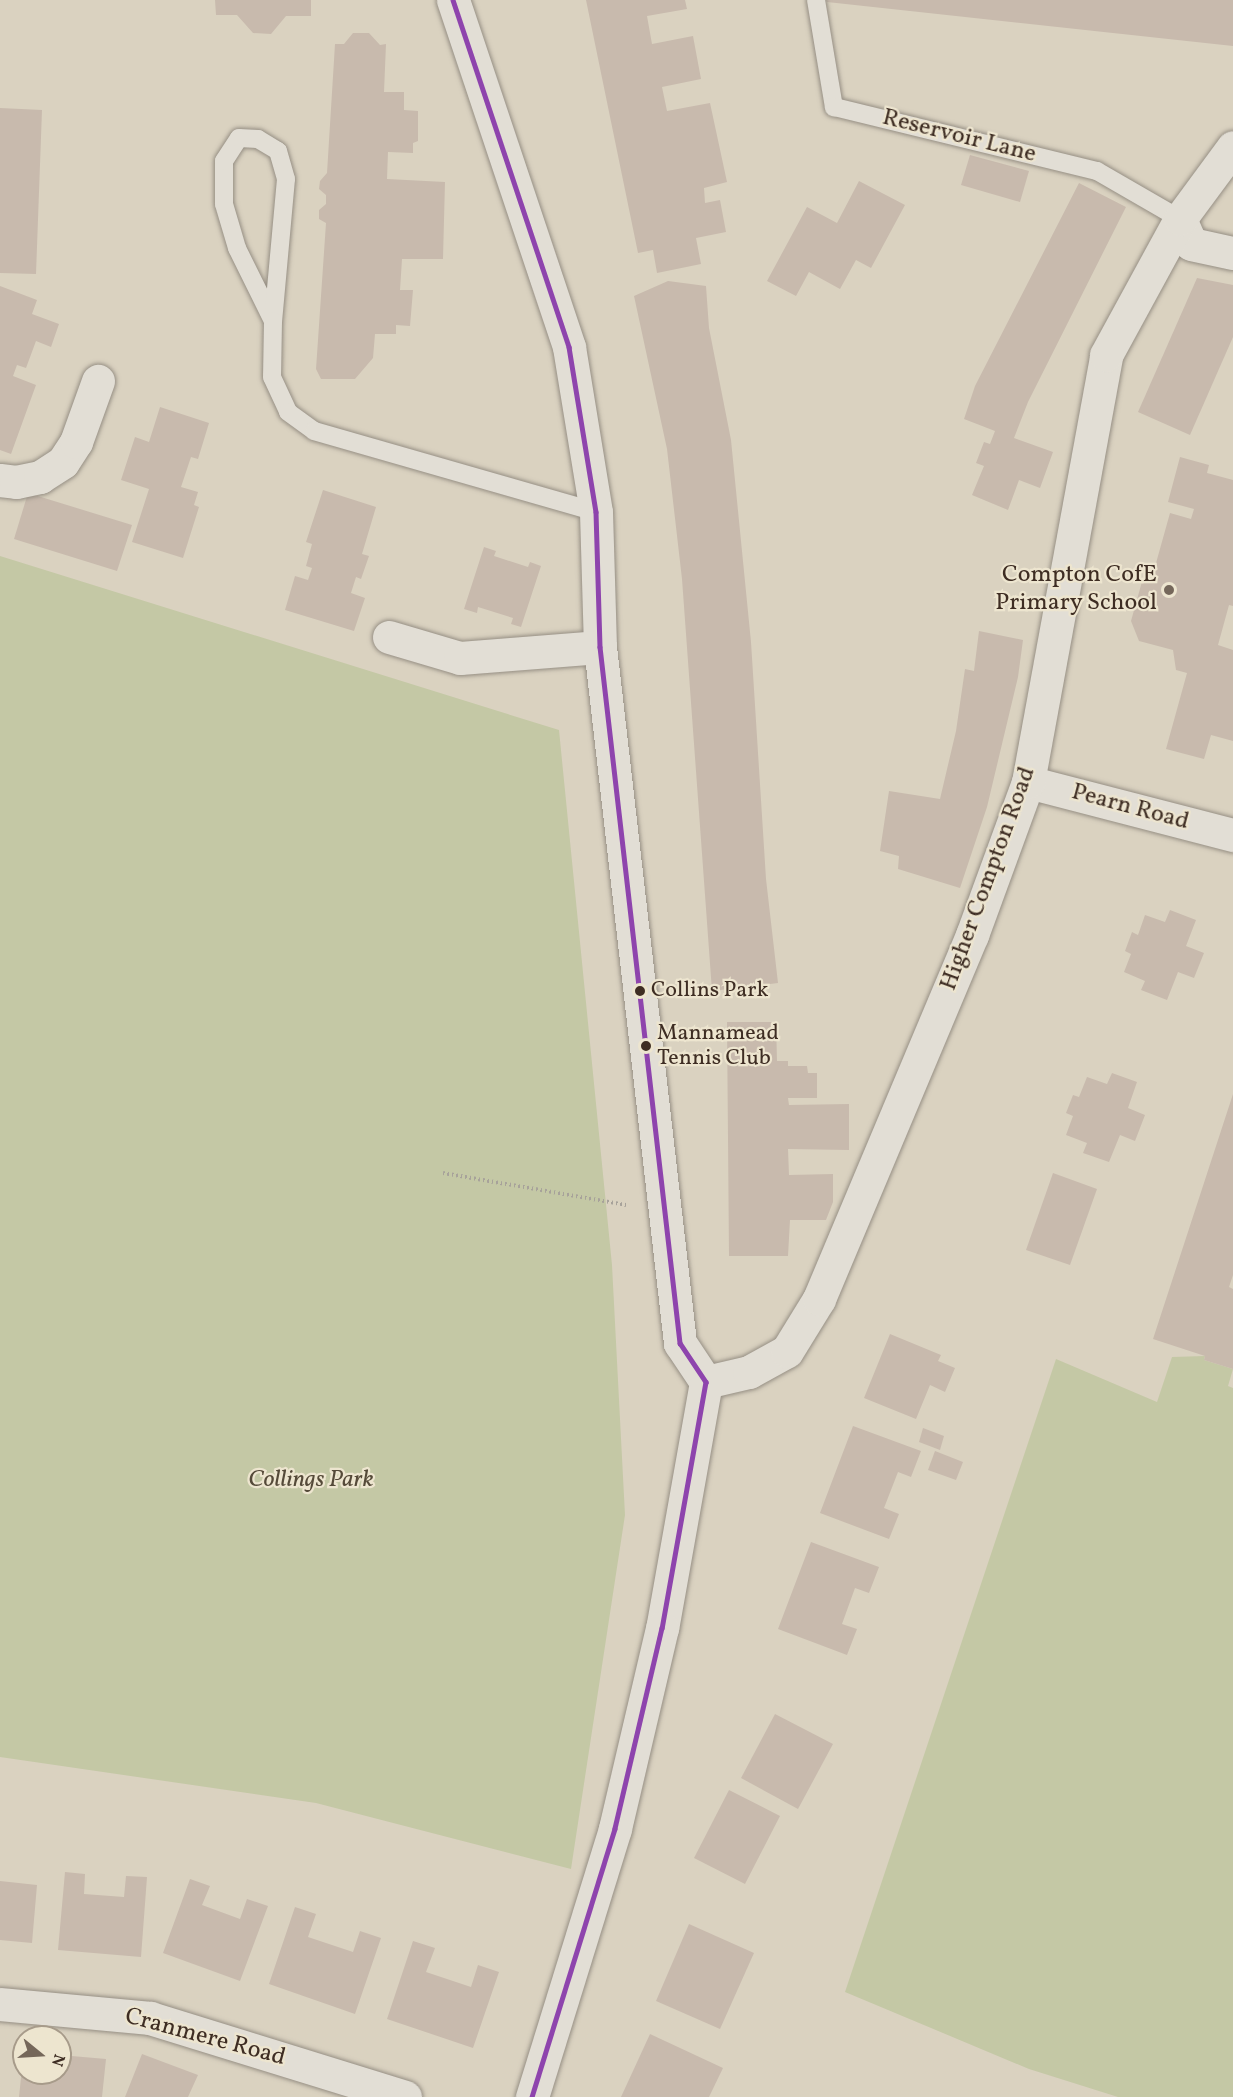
<!DOCTYPE html>
<html>
<head>
<meta charset="utf-8">
<style>
	body { margin:0 }
	#map { position:relative; width:1233px; height:2097px; overflow:hidden; background:#dad2c0; font-family:Vollkorn,serif }
	div>[style] { position:absolute }
	[style*='--x'] { left:calc(var(--x)*1px); top:calc(var(--y)*1px); width:calc(var(--w)*1px); rotate:calc(var(--a)*1deg) }
	.green>* { inset:0; background:#c4c8a5 }
	.building>* { inset:0; background:#c8baad }
	.path>* { height:4px; margin-top:-2px; transform-origin:0; background:repeating-linear-gradient(90deg,#a7a29a 0 1.5px,transparent 0 4.5px) }
	.roads { filter:drop-shadow(0 0 2px #968f84) drop-shadow(0 0 2px #968f84) }
	.lane>* { height:18px; margin:-9px; padding:0 9px; transform-origin:9px; border-radius:9px; background:#e2ded5 }
	.street>* { height:33px; margin:-16.5px; padding:0 16.5px; transform-origin:16.5px; border-radius:16.5px; background:#e2ded5 }
	.bus-1>* { height:4.5px; margin:-2.25px; padding:0 2.25px; transform-origin:2.25px; border-radius:2.25px; background:#8e44ad }
	.dots>* { width:16px; height:16px; translate:-50% -50%; box-sizing:border-box; border:3px solid #ede5cf; border-radius:50% }
	span { translate:-50% -50%; white-space:nowrap; text-align:center; line-height:1.15; -webkit-text-stroke:4.5px #ede5cf; paint-order:stroke }
	.bus-label { font-size:22px; color:#3e2d23 }
	.left { translate:0 -50%; text-align:left }
	.street-label { font-size:24px; color:#3e2d23 }
	.poi-label { font-size:24px; color:#3e2d23 }
	.right { translate:-100% -50%; text-align:right }
	.park-label { font-size:24px; color:#554a39; font-style:italic }
	.north { position:absolute; left:12px; top:2025px; width:60px; height:60px; box-sizing:border-box; background:#ede5cf; border:2px solid #a79b8a; border-radius:50%; rotate:108deg; font-size:16px; font-weight:700; line-height:24px; text-align:center; color:#3e2d23 }
	.north::after { content:''; display:block; margin:auto; width:21px; height:27px; background:#75675a; clip-path:polygon(50% 0,100% 100%,50% 72%,0 100%) }
</style>
</head>
<body>
<div id="map">
	<div class="green">
		<div style="clip-path:polygon(0 556px,559px 730px,612px 1265px,625px 1515px,571px 1869px,316px 1803px,0 1757px)"></div>
		<div style="clip-path:polygon(1205px 1356px,1204px 1360px,1233px 1369px,1228px 1386px,1233px 1388px,1233px 2097px,1118px 2097px,1029px 2069px,845px 1992px,1056px 1359px,1157px 1402px,1172px 1357px)"></div>
	</div>
	<div class="building">
		<div style="clip-path:polygon(215px 0,311px 0,311px 16px,286px 16px,271px 34px,253px 33px,237px 15px,216px 15px)"></div>
		<div style="clip-path:polygon(586px 0,685px 0,687px 9px,647px 16px,652px 44px,693px 36px,701px 79px,662px 87px,667px 111px,710px 103px,727px 182px,704px 188px,705px 203px,720px 200px,726px 232px,696px 238px,701px 264px,657px 273px,653px 250px,638px 253px)"></div>
		<div style="clip-path:polygon(826px 0,1233px 0,1233px 46px,827px 2px)"></div>
		<div style="clip-path:polygon(353px 33px,369px 33px,380px 45px,386px 44px,384px 92px,404px 92px,404px 110px,418px 111px,418px 141px,413px 143px,413px 153px,388px 152px,387px 179px,445px 182px,443px 259px,402px 259px,400px 290px,413px 290px,410px 326px,396px 325px,396px 334px,375px 334px,373px 358px,355px 379px,321px 379px,316px 369px,326px 223px,319px 219px,319px 210px,326px 204px,326px 195px,319px 189px,320px 181px,327px 173px,335px 44px,344px 44px)"></div>
		<div style="clip-path:polygon(0 108px,42px 110px,36px 274px,0 273px)"></div>
		<div style="clip-path:polygon(970px 155px,1029px 171px,1020px 202px,961px 185px)"></div>
		<div style="clip-path:polygon(859px 181px,905px 205px,871px 268px,856px 260px,840px 289px,809px 272px,796px 296px,767px 281px,807px 207px,837px 223px)"></div>
		<div style="clip-path:polygon(1079px 183px,1126px 207px,1028px 402px,1014px 438px,1053px 452px,1040px 488px,1019px 480px,1008px 510px,972px 495px,984px 466px,976px 463px,984px 442px,990px 444px,995px 431px,964px 419px,975px 386px)"></div>
		<div style="clip-path:polygon(1197px 278px,1233px 285px,1233px 337px,1190px 435px,1138px 412px)"></div>
		<div style="clip-path:polygon(668px 281px,706px 286px,709px 328px,731px 440px,751px 642px,766px 879px,778px 983px,712px 991px,682px 579px,667px 449px,634px 296px)"></div>
		<div style="clip-path:polygon(0 286px,37px 300px,32px 314px,59px 324px,51px 347px,36px 341px,26px 368px,17px 365px,13px 376px,36px 385px,11px 454px,0 450px)"></div>
		<div style="clip-path:polygon(160px 407px,209px 423px,198px 459px,191px 457px,181px 487px,198px 492px,194px 505px,199px 507px,183px 558px,132px 542px,149px 489px,121px 480px,135px 437px,149px 442px)"></div>
		<div style="clip-path:polygon(1180px 457px,1209px 465px,1207px 473px,1233px 480px,1233px 606px,1229px 605px,1218px 645px,1233px 650px,1233px 741px,1211px 735px,1204px 759px,1166px 749px,1187px 673px,1176px 670px,1173px 650px,1139px 641px,1131px 621px,1143px 578px,1151px 581px,1170px 513px,1191px 519px,1194px 509px,1168px 502px)"></div>
		<div style="clip-path:polygon(323px 490px,376px 507px,362px 554px,369px 556px,361px 579px,356px 577px,351px 593px,365px 598px,354px 631px,285px 610px,295px 576px,308px 580px,312px 568px,306px 566px,312px 544px,306px 542px)"></div>
		<div style="clip-path:polygon(28px 493px,132px 525px,117px 571px,14px 539px)"></div>
		<div style="clip-path:polygon(484px 547px,496px 551px,494px 556px,528px 567px,530px 562px,541px 566px,521px 627px,511px 624px,513px 618px,478px 607px,477px 613px,464px 609px)"></div>
		<div style="clip-path:polygon(979px 631px,1023px 640px,1018px 677px,987px 807px,960px 888px,898px 869px,899px 856px,880px 851px,889px 791px,940px 799px,956px 731px,965px 669px,974px 671px)"></div>
		<div style="clip-path:polygon(1170px 910px,1196px 920px,1186px 946px,1204px 953px,1194px 978px,1178px 972px,1167px 1000px,1141px 990px,1145px 981px,1124px 972px,1131px 954px,1125px 951px,1132px 932px,1138px 935px,1145px 915px,1165px 922px)"></div>
		<div style="clip-path:polygon(727px 1022px,776px 1022px,777px 1061px,788px 1061px,788px 1066px,807px 1066px,808px 1073px,817px 1073px,817px 1098px,788px 1098px,789px 1105px,849px 1104px,849px 1150px,788px 1149px,789px 1175px,833px 1174px,833px 1202px,826px 1220px,790px 1220px,788px 1256px,729px 1256px)"></div>
		<div style="clip-path:polygon(1112px 1073px,1137px 1082px,1128px 1108px,1145px 1115px,1135px 1141px,1120px 1135px,1109px 1162px,1083px 1153px,1087px 1143px,1066px 1135px,1073px 1116px,1066px 1113px,1073px 1095px,1079px 1097px,1087px 1077px,1107px 1084px)"></div>
		<div style="clip-path:polygon(1233px 1094px,1233px 1275px,1229px 1287px,1233px 1289px,1233px 1369px,1204px 1360px,1205px 1356px,1153px 1339px)"></div>
		<div style="clip-path:polygon(1053px 1173px,1097px 1189px,1070px 1265px,1026px 1250px)"></div>
		<div style="clip-path:polygon(890px 1334px,941px 1355px,938px 1361px,955px 1368px,945px 1392px,930px 1385px,916px 1419px,864px 1398px)"></div>
		<div style="clip-path:polygon(853px 1426px,921px 1451px,911px 1477px,898px 1472px,884px 1508px,899px 1514px,889px 1539px,820px 1513px)"></div>
		<div style="clip-path:polygon(923px 1428px,944px 1436px,940px 1450px,919px 1442px)"></div>
		<div style="clip-path:polygon(935px 1451px,963px 1462px,956px 1480px,928px 1470px)"></div>
		<div style="clip-path:polygon(811px 1542px,879px 1567px,869px 1593px,855px 1588px,842px 1624px,857px 1629px,847px 1655px,778px 1629px)"></div>
		<div style="clip-path:polygon(775px 1714px,833px 1744px,798px 1809px,741px 1778px)"></div>
		<div style="clip-path:polygon(729px 1790px,780px 1816px,745px 1884px,694px 1858px)"></div>
		<div style="clip-path:polygon(65px 1872px,85px 1874px,84px 1894px,124px 1897px,126px 1876px,147px 1877px,141px 1957px,58px 1950px)"></div>
		<div style="clip-path:polygon(190px 1879px,210px 1886px,202px 1905px,240px 1919px,247px 1899px,268px 1906px,240px 1981px,163px 1953px)"></div>
		<div style="clip-path:polygon(0 1881px,37px 1885px,32px 1943px,0 1940px)"></div>
		<div style="clip-path:polygon(295px 1907px,316px 1914px,308px 1937px,353px 1952px,360px 1931px,381px 1938px,355px 2014px,269px 1984px)"></div>
		<div style="clip-path:polygon(689px 1924px,754px 1953px,720px 2029px,656px 2001px)"></div>
		<div style="clip-path:polygon(413px 1941px,435px 1948px,426px 1972px,471px 1987px,478px 1965px,499px 1972px,473px 2048px,387px 2019px)"></div>
		<div style="clip-path:polygon(650px 2034px,723px 2068px,709px 2097px,621px 2097px)"></div>
		<div style="clip-path:polygon(142px 2054px,198px 2075px,188px 2097px,125px 2097px)"></div>
		<div style="clip-path:polygon(60px 2055px,106px 2059px,102px 2097px,19px 2097px,22px 2068px,24px 2073px,60px 2073px)"></div>
	</div>
	<div class="path">
		<div style="--x:443;--y:1173;--w:187;--a:9.9"></div>
	</div>
	<div class="roads">
		<div class="lane">
			<div style="--x:816;--y:0;--w:109;--a:80.5"></div>
			<div style="--x:834;--y:107;--w:271;--a:13.7"></div>
			<div style="--x:1097;--y:171;--w:96;--a:30"></div>
			<div style="--x:273;--y:321;--w:81;--a:-116.3"></div>
			<div style="--x:237;--y:248;--w:46;--a:-106.5"></div>
			<div style="--x:224;--y:204;--w:43;--a:-90"></div>
			<div style="--x:224;--y:161;--w:27;--a:-57"></div>
			<div style="--x:239;--y:138;--w:19;--a:3"></div>
			<div style="--x:258;--y:139;--w:23;--a:31"></div>
			<div style="--x:278;--y:151;--w:29;--a:74"></div>
			<div style="--x:286;--y:179;--w:143;--a:95.2"></div>
			<div style="--x:273;--y:321;--w:56;--a:91"></div>
			<div style="--x:272;--y:377;--w:38;--a:65"></div>
			<div style="--x:288;--y:412;--w:32;--a:36"></div>
			<div style="--x:314;--y:431;--w:293;--a:16"></div>
		</div>
		<div class="street">
			<div style="--x:453;--y:0;--w:366;--a:71.5"></div>
			<div style="--x:569;--y:347;--w:167;--a:80.7"></div>
			<div style="--x:596;--y:512;--w:135;--a:88.3"></div>
			<div style="--x:600;--y:647;--w:701;--a:83.44"></div>
			<div style="--x:680;--y:1343;--w:47;--a:56.3"></div>
			<div style="--x:706;--y:1382;--w:250;--a:100.1"></div>
			<div style="--x:662;--y:1628;--w:206;--a:103.2"></div>
			<div style="--x:615;--y:1829;--w:281;--a:107.2"></div>
			<div style="--x:1180;--y:219;--w:27;--a:66"></div>
			<div style="--x:1191;--y:244;--w:43;--a:12.1"></div>
			<div style="--x:0;--y:480;--w:16;--a:7"></div>
			<div style="--x:16;--y:482;--w:25;--a:-12"></div>
			<div style="--x:40;--y:477;--w:27;--a:-33"></div>
			<div style="--x:63;--y:462;--w:24;--a:-57"></div>
			<div style="--x:76;--y:442;--w:65;--a:-70.2"></div>
			<div style="--x:389;--y:637;--w:74;--a:16.5"></div>
			<div style="--x:460;--y:658;--w:140;--a:-4.5"></div>
			<div style="--x:1028;--y:782;--w:212;--a:14.5"></div>
			<div style="--x:706;--y:1382;--w:44;--a:-13.1"></div>
			<div style="--x:749;--y:1372;--w:43;--a:-28.9"></div>
			<div style="--x:787;--y:1351;--w:61;--a:-58.4"></div>
			<div style="--x:819;--y:1299;--w:395;--a:-67.2"></div>
			<div style="--x:972;--y:935;--w:163;--a:-69.9"></div>
			<div style="--x:1028;--y:782;--w:434;--a:-79.6"></div>
			<div style="--x:1106;--y:355;--w:155;--a:-61.4"></div>
			<div style="--x:1180;--y:219;--w:89;--a:-53.6"></div>
			<div style="--x:0;--y:2004;--w:151;--a:5.3"></div>
			<div style="--x:150;--y:2018;--w:267;--a:17.2"></div>
		</div>
	</div>
	<div class="bus-1">
		<div style="--x:453;--y:0;--w:366;--a:71.5"></div>
		<div style="--x:569;--y:347;--w:167;--a:80.7"></div>
		<div style="--x:596;--y:512;--w:135;--a:88.3"></div>
		<div style="--x:600;--y:647;--w:701;--a:83.44"></div>
		<div style="--x:680;--y:1343;--w:47;--a:56.3"></div>
		<div style="--x:706;--y:1382;--w:250;--a:100.1"></div>
		<div style="--x:662;--y:1628;--w:206;--a:103.2"></div>
		<div style="--x:615;--y:1829;--w:281;--a:107.2"></div>
	</div>
	<div class="dots">
		<div style="left:1169px;top:590px;background:#75675a"></div>
		<div style="left:640px;top:991px;background:#3e2d23"></div>
		<div style="left:646px;top:1046px;background:#3e2d23"></div>
	</div>
	<div class="bus-label">
		<span class="left" style="left:651px;top:991px">Collins Park</span>
		<span class="left" style="left:657px;top:1046px">Mannamead<br>Tennis Club</span>
	</div>
	<div class="street-label">
		<span style="left:959px;top:137px;rotate:14deg">Reservoir Lane</span>
		<span style="left:1130px;top:808px;rotate:15deg">Pearn Road</span>
		<span style="left:989px;top:879px;rotate:-70deg">Higher Compton Road</span>
		<span style="left:205px;top:2038px;rotate:15deg">Cranmere Road</span>
	</div>
	<div class="poi-label">
		<span class="right" style="left:1157px;top:590px">Compton CofE<br>Primary School</span>
	</div>
	<div class="park-label">
		<span style="left:311px;top:1481px">Collings Park</span>
	</div>
	<div class="north">N</div>
</div>
</body>
</html>
